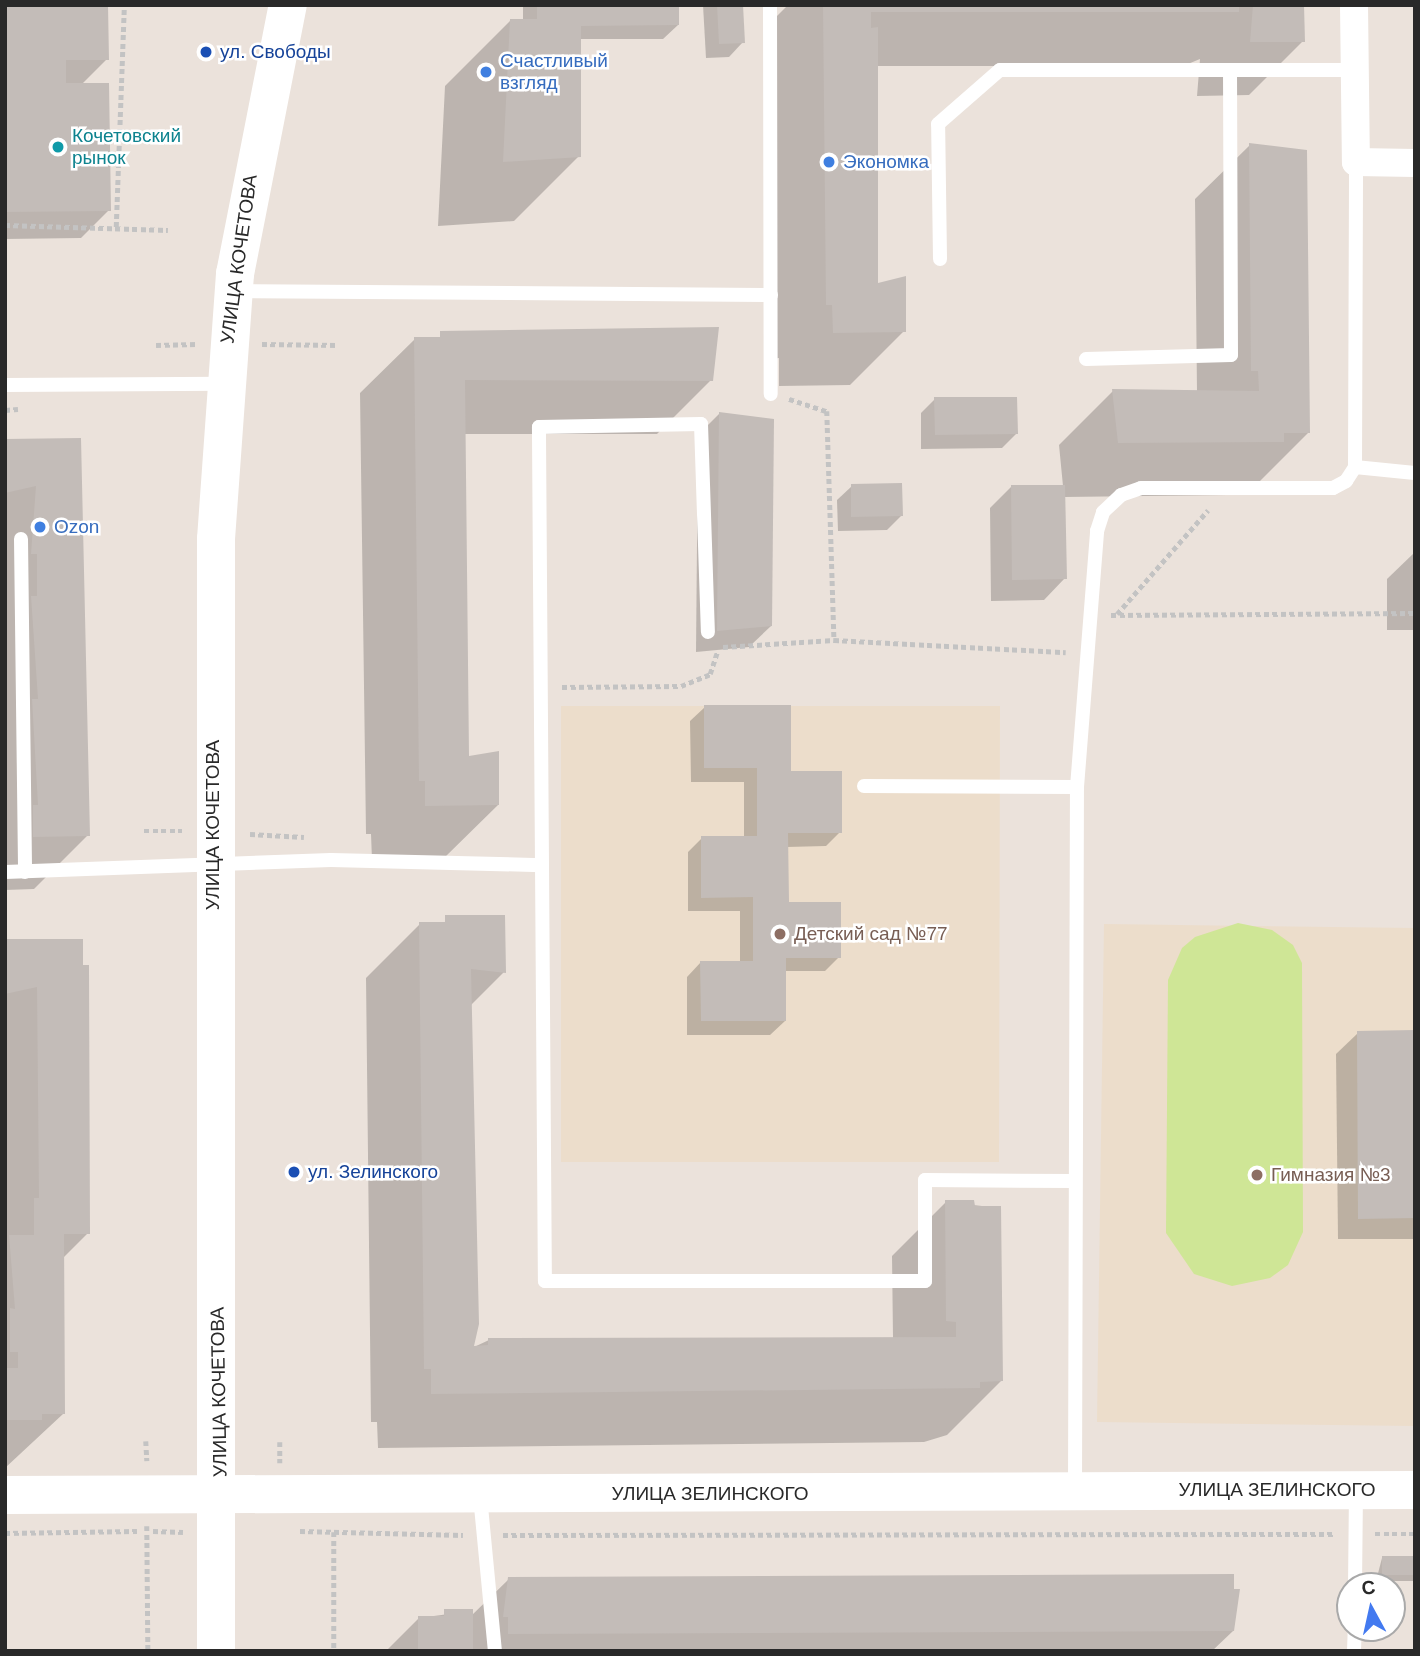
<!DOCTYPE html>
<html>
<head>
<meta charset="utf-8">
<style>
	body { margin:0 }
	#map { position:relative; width:1420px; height:1656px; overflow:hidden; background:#ebe2db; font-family:Arial,sans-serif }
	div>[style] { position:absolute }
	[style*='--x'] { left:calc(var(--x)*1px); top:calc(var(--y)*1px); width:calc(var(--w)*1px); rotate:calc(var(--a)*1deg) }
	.education>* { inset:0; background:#ecddcb }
	.pitch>* { inset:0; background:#cfe696 }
	.shadow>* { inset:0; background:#0003 }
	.building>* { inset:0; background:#c3bcb8 }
	.path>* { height:4.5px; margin-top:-2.25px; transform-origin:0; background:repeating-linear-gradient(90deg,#c3c3c3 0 5px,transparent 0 8.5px) }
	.lane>* { height:14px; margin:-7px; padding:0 7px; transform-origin:7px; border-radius:7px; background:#fff }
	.street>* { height:28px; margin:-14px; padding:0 14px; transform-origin:14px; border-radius:14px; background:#fff }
	.secondary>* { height:38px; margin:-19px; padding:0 19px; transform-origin:19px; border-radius:19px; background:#fff }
	.dots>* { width:19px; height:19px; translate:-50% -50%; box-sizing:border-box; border:4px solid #fff; border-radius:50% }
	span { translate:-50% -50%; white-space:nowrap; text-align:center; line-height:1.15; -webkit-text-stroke:5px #fff; paint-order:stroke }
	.transit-label { font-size:19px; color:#164399 }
	.left { translate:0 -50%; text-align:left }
	.shop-label { font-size:19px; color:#366cbe }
	.culture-label { font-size:19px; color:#0d838f }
	.street-label { font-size:19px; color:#292929 }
	.education-label { font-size:19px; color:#785e54 }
	.frame { position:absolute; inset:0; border:7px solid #292929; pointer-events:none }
	.north { position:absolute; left:1336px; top:1572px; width:70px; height:70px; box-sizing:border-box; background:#fff; border:2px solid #a9a9a9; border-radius:50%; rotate:352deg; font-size:19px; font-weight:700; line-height:28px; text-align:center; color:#292929 }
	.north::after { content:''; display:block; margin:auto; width:24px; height:32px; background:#437af0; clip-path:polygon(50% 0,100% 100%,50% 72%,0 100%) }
</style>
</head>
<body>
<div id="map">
	<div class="education">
		<div style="clip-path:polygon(561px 706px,1000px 706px,999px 1162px,561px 1162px)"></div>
		<div style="clip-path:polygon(1104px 924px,1415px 928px,1415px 1426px,1097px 1422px)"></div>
	</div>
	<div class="pitch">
		<div style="clip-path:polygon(1238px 923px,1272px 930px,1293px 945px,1302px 963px,1303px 1232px,1288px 1265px,1270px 1278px,1232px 1286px,1194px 1274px,1166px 1233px,1168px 980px,1182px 948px,1195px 937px)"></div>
	</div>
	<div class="shadow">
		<div style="clip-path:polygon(5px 5px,107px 59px,82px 84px,109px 210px,81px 238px,5px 239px)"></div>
		<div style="clip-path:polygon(523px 5px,677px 5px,678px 25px,663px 39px,579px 39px,579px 156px,514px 221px,438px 226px,445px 86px,510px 21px,523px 22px)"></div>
		<div style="clip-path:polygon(703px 5px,741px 5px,743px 42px,729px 57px,706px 58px)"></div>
		<div style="clip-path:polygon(788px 5px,1300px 5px,1303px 41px,1249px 95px,1197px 96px,1200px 59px,1183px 66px,877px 66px,876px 285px,904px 331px,850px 385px,779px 386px,779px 358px,772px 359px,769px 24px)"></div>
		<div style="clip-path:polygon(1250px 145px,1308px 433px,1254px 487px,1237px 487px,1228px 495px,1064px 497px,1065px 578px,1044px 600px,991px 601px,990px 508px,1011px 487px,1063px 486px,1059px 445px,1113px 391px,1197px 392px,1195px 199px)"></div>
		<div style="clip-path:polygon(415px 339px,711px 380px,657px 434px,464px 434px,468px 758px,498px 805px,443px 859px,372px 860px,371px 834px,366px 834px,360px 393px)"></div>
		<div style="clip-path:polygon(935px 399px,1016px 434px,1002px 448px,921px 449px,921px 413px)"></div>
		<div style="clip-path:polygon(719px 414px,771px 626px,749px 647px,696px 652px,698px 435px)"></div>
		<div style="clip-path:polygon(5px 440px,80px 440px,88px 835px,34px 889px,5px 890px)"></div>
		<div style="clip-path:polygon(852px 486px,901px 516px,887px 530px,838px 531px,837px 500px)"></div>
		<div style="clip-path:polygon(1415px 552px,1415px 630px,1387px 630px,1387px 579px)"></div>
		<div style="clip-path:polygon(705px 707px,789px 773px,840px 832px,826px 846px,787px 847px,787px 904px,839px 957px,825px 971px,785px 971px,785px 1021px,770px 1035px,687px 1035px,687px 977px,701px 962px,740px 962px,740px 911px,688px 911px,688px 852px,702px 838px,744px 838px,744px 782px,691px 782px,690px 721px)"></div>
		<div style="clip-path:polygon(504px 917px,504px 972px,470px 1006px,472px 1348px,489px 1340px,893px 1338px,892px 1256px,946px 1202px,1000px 1208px,1001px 1381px,947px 1435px,924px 1442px,378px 1448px,377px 1422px,371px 1422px,366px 978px,420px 924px)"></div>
		<div style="clip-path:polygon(81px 941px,88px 1233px,63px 1258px,63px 1414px,5px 1468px,5px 944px)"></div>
		<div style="clip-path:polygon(1415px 1032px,1415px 1239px,1338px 1239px,1336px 1054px,1358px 1033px)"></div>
		<div style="clip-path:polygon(1382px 1558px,1415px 1558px,1415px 1581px,1376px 1581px)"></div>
		<div style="clip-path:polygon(509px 1579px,1233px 1631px,1212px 1651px,386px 1651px,419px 1618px,471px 1611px,471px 1616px)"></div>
	</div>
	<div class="building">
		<div style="clip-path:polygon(5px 5px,108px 5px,109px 60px,66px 60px,66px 83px,109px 83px,111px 211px,5px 212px)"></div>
		<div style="clip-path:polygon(537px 5px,679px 5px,679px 25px,581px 26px,581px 157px,503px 162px,510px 19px,537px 19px)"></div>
		<div style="clip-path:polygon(717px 5px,743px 5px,745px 43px,719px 44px)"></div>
		<div style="clip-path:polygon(823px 5px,1239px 5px,1239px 12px,871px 12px,871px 28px,878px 27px,878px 283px,906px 276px,906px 332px,833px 333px,832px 305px,826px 305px)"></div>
		<div style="clip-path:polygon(1253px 5px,1304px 5px,1305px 42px,1250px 42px)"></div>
		<div style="clip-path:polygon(1249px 143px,1307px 150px,1310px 433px,1284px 433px,1284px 442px,1118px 443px,1112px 389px,1259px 391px,1258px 371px,1251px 371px)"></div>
		<div style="clip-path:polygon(719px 327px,713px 381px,465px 380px,469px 756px,499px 751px,499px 805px,425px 806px,425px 781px,419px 781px,414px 337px,440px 337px,440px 331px)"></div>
		<div style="clip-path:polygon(934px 397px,1017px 397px,1018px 434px,935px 435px)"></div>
		<div style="clip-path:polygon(719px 412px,774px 419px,772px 626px,717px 631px)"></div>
		<div style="clip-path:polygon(81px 438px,90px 836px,33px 837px,33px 805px,38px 805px,32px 699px,38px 699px,31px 596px,37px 596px,37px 554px,31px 554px,36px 486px,5px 493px,5px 439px)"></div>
		<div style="clip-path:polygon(902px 483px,903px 516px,851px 517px,851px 484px)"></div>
		<div style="clip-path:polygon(1011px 485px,1065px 485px,1067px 579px,1012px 580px)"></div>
		<div style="clip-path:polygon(704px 705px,791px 705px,791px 771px,842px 771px,842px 833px,788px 833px,789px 902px,841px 902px,841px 958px,786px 958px,786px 1021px,701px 1021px,700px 961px,753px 961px,753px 897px,701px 898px,701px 836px,757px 836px,757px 768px,704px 768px)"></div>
		<div style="clip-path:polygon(445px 915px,505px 915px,506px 973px,471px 969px,479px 1324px,474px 1346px,488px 1345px,488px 1338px,956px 1337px,956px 1322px,946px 1321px,945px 1200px,974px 1200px,975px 1206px,1001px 1206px,1003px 1381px,980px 1382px,980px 1388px,431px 1394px,431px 1369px,424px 1369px,419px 922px,445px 922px)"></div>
		<div style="clip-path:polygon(5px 939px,83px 939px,83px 965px,89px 965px,90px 1234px,64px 1234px,65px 1414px,42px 1414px,42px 1420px,5px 1420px,5px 1368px,18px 1368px,18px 1352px,10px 1352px,10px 1308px,15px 1309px,9px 1235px,34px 1235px,34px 1198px,39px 1198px,37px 987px,5px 994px)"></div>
		<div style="clip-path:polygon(1415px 1030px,1415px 1218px,1358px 1219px,1357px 1031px)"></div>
		<div style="clip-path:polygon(1382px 1556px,1415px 1556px,1415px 1575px,1382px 1575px)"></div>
		<div style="clip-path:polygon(1234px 1574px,1234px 1589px,1240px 1589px,1234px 1631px,508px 1634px,508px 1617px,503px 1617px,508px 1577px)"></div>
		<div style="clip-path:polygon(444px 1609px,473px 1609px,473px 1651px,418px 1651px,418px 1616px,444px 1616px)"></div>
	</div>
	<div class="path">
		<div style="--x:5;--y:225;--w:163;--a:1.8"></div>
		<div style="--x:116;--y:227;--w:222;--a:-87.9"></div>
		<div style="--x:262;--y:344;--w:76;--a:0.8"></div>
		<div style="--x:156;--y:345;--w:41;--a:-1.4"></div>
		<div style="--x:789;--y:399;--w:40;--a:18"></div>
		<div style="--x:827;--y:411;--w:229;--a:88.2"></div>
		<div style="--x:5;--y:410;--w:13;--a:-4"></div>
		<div style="--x:1117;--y:614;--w:138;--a:-48.8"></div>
		<div style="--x:1111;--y:615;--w:304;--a:-0.4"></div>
		<div style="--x:723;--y:647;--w:111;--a:-3.6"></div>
		<div style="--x:834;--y:640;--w:232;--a:3"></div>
		<div style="--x:562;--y:687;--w:119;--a:-0.5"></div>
		<div style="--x:681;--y:686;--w:31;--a:-22"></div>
		<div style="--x:710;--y:674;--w:23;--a:-72"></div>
		<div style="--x:144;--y:831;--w:38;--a:0"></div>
		<div style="--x:250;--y:834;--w:54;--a:3.2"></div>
		<div style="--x:146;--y:1441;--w:20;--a:87"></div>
		<div style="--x:280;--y:1442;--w:21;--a:90"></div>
		<div style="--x:147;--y:1526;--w:125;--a:89.5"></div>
		<div style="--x:153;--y:1531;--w:30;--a:2"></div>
		<div style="--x:300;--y:1531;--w:163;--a:1.4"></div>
		<div style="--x:334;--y:1532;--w:119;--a:90"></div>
		<div style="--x:5;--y:1533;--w:132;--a:-0.9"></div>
		<div style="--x:1375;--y:1534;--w:40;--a:0"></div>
		<div style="--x:503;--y:1535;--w:831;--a:-0.07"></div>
	</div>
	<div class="lane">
		<div style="--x:770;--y:5;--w:389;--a:89.9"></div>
		<div style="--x:940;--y:259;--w:135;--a:-90.8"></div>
		<div style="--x:938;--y:124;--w:82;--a:-41.1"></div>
		<div style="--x:1000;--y:70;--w:355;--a:0"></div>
		<div style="--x:235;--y:291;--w:536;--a:0.43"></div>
		<div style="--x:1086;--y:359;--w:145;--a:-1.6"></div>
		<div style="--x:1231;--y:355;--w:284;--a:-90.2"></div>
		<div style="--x:5;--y:385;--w:219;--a:-0.3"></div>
		<div style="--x:1355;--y:467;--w:60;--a:5.7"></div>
		<div style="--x:21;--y:539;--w:333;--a:89.3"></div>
		<div style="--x:864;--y:786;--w:213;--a:0.3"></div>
		<div style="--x:542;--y:865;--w:438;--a:-90.4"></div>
		<div style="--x:539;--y:427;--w:162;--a:-1.1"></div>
		<div style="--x:701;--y:424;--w:208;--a:88.1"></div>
		<div style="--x:5;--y:872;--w:326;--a:-2.1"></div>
		<div style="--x:331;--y:860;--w:211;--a:1.4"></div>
		<div style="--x:542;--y:865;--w:416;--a:89.6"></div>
		<div style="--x:545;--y:1281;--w:380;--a:0"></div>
		<div style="--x:925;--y:1281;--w:101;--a:-90"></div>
		<div style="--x:925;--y:1180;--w:150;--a:0.4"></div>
		<div style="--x:1075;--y:1490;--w:703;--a:-89.84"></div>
		<div style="--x:1077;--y:787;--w:257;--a:-85.5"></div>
		<div style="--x:1097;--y:531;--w:20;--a:-72"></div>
		<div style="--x:1103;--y:512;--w:25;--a:-43"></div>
		<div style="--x:1121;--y:495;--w:21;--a:-19"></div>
		<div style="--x:1141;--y:488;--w:192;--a:0"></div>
		<div style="--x:1333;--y:488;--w:15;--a:-28"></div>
		<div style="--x:1346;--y:481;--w:17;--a:-57"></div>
		<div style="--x:1355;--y:467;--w:305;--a:-89.8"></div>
		<div style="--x:480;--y:1496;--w:156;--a:84.5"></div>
		<div style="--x:1355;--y:1586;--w:95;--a:-89.4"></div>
		<div style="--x:1354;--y:1651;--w:23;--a:-88"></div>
	</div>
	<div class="street">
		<div style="--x:1354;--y:5;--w:157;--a:89.3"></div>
		<div style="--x:1356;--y:162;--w:59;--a:1"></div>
	</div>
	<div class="secondary">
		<div style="--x:5;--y:1495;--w:1410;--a:-0.2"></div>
		<div style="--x:216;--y:1651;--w:1112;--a:-90"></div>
		<div style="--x:216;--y:539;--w:266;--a:-85.9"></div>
		<div style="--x:235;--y:274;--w:274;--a:-78.9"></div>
	</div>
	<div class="dots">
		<div style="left:206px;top:52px;background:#1a4fb4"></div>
		<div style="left:486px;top:72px;background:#3f7fe0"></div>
		<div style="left:58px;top:147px;background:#0f9aa8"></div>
		<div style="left:829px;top:162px;background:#3f7fe0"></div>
		<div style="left:40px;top:527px;background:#3f7fe0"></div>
		<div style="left:780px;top:934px;background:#8d6e63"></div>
		<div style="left:294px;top:1172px;background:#1a4fb4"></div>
		<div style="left:1257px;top:1175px;background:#8d6e63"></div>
	</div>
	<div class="transit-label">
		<span class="left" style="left:220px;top:52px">ул. Свободы</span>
		<span class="left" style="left:308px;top:1172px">ул. Зелинского</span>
	</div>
	<div class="shop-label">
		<span class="left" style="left:500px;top:72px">Счастливый<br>взгляд</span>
		<span class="left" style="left:843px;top:162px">Экономка</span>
		<span class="left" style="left:54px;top:527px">Ozon</span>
	</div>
	<div class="culture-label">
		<span class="left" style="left:72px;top:147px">Кочетовский<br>рынок</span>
	</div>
	<div class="street-label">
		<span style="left:239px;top:259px;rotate:-82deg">УЛИЦА КОЧЕТОВА</span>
		<span style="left:213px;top:825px;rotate:-90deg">УЛИЦА КОЧЕТОВА</span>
		<span style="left:219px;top:1392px;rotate:-91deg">УЛИЦА КОЧЕТОВА</span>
		<span style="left:1277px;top:1490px">УЛИЦА ЗЕЛИНСКОГО</span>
		<span style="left:710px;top:1494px">УЛИЦА ЗЕЛИНСКОГО</span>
	</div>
	<div class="education-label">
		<span class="left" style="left:794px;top:934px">Детский сад №77</span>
		<span class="left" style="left:1271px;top:1175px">Гимназия №3</span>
	</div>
	<div class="frame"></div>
	<div class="north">С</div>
</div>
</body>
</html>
